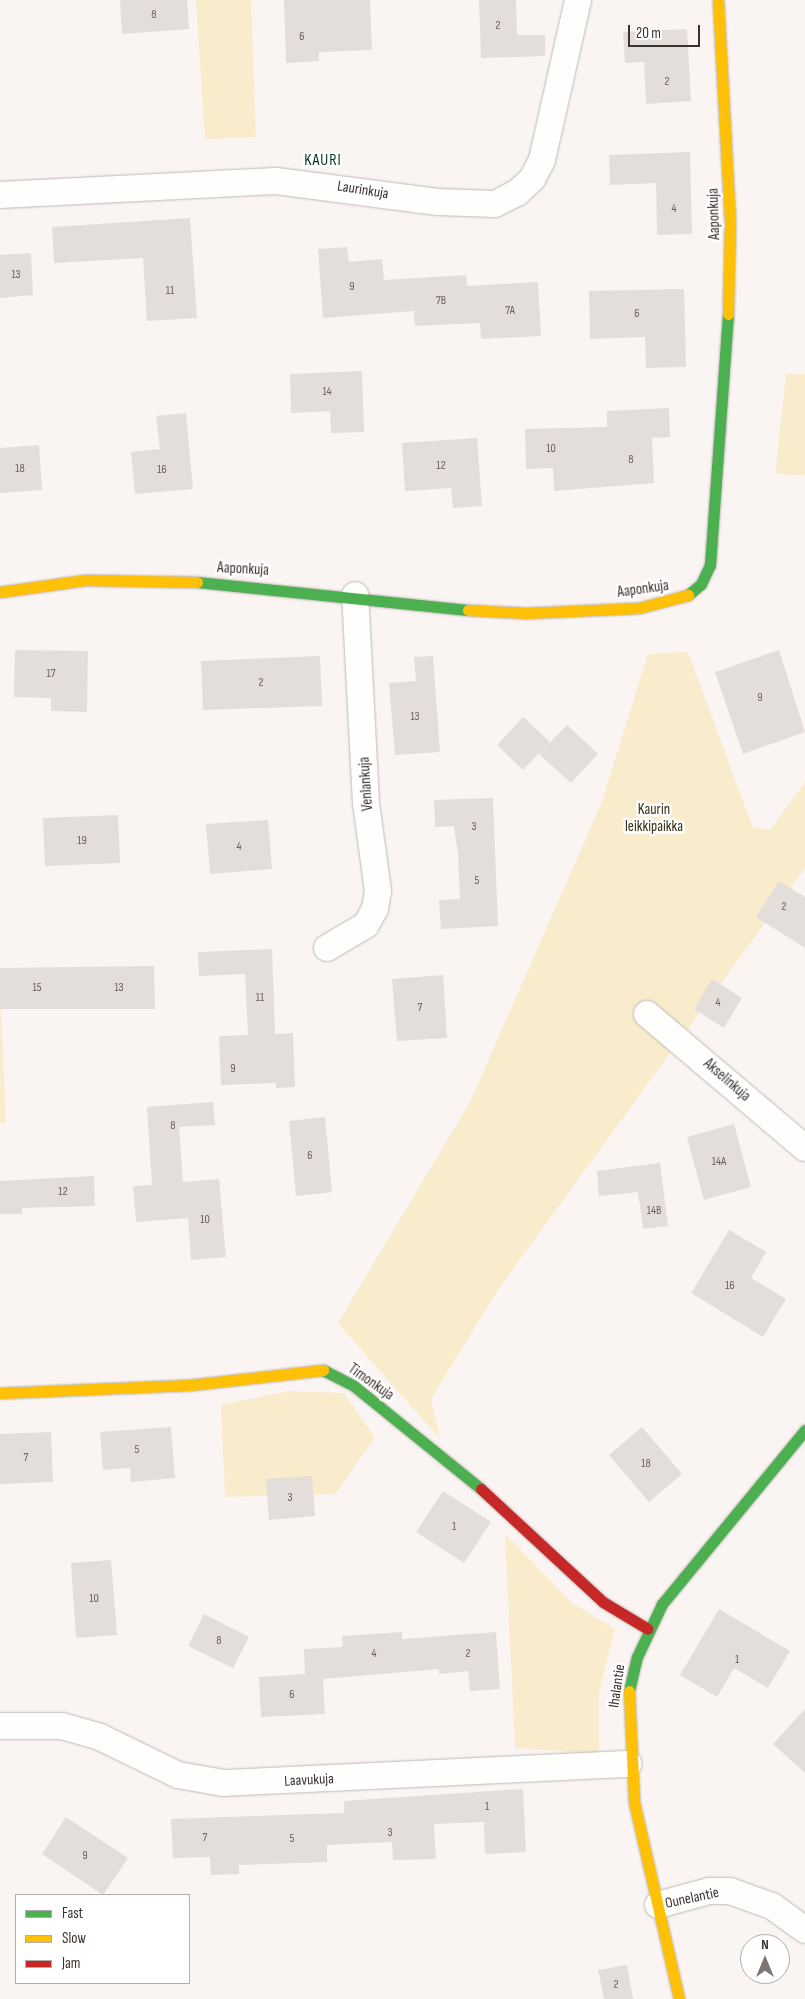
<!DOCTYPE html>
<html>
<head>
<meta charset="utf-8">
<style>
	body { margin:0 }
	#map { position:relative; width:805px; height:1999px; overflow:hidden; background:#faf5f3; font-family:"Sofia Sans Condensed",sans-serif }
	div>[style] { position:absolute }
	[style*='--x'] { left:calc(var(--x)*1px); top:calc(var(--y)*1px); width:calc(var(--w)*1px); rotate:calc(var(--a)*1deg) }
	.green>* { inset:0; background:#f8eccc }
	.building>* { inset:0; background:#e4deda }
	.roads { filter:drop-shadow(0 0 1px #bfb9b6) drop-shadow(0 0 1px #bfb9b6) }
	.street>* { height:26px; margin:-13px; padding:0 13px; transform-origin:13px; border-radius:13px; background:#fefefd }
	.fast>* { height:11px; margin:-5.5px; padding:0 5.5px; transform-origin:5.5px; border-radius:5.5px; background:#4caf50 }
	.slow>* { height:11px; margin:-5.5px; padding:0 5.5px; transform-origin:5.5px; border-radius:5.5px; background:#ffc107 }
	.jam>* { height:11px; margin:-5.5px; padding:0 5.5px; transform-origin:5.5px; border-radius:5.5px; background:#c62828 }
	span { translate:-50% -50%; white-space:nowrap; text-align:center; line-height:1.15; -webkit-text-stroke:5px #fff; paint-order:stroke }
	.number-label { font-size:12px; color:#665e5a }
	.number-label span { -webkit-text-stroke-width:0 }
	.street-label { font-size:15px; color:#3b322e }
	.park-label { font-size:15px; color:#362d11 }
	.neighbourhood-label { font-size:16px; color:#03321f; letter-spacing:1px }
	.legend { position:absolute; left:15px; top:1894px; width:175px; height:90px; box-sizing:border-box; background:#fff; border:1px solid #b1adab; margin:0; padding:6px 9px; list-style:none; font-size:15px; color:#3b322e }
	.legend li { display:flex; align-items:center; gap:10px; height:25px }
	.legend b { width:25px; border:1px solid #b1adab }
	.north { position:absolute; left:740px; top:1934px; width:50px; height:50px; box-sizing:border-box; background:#fff; border:1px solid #b1adab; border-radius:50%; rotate:0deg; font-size:14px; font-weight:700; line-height:20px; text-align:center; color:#3b322e }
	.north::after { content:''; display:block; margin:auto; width:18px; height:22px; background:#7e7673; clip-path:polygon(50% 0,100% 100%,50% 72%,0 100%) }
	.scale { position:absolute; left:628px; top:25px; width:72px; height:22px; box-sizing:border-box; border:2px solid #3b322e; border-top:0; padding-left:6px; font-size:15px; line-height:18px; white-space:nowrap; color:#3b322e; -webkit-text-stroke:4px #fff; paint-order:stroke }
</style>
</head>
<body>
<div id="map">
	<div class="green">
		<div style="clip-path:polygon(196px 0,251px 0,256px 137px,205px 139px)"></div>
		<div style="clip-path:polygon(786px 374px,805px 374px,805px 475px,775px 474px)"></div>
		<div style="clip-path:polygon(688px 652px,753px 828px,770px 830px,805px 782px,805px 868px,499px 1288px,431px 1399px,440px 1439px,338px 1323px,470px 1102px,601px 804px,648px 654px)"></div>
		<div style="clip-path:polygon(0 989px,6px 1123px,0 1123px)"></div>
		<div style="clip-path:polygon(288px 1391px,344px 1393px,375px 1438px,335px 1494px,225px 1497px,221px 1405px)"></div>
		<div style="clip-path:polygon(505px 1534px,572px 1603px,615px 1629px,599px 1693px,599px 1754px,515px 1748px)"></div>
	</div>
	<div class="building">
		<div style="clip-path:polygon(120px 0,187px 0,189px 29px,122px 34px)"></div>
		<div style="clip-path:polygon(284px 0,370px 0,372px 50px,319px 52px,319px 61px,286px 63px)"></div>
		<div style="clip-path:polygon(479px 0,516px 0,517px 35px,545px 35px,545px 56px,481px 58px)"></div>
		<div style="clip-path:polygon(687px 29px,691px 101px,646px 104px,644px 62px,625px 63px,623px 32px)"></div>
		<div style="clip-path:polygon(690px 152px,692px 234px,657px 235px,656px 183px,610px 185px,609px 155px)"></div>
		<div style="clip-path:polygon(190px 218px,197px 318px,147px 321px,143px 258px,54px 263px,52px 227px)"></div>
		<div style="clip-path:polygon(347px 247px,349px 262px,382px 259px,384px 280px,466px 275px,467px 286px,538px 282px,541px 336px,481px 339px,480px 323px,415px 326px,414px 311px,323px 318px,318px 249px)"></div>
		<div style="clip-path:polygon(31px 253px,33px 295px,0 298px,0 255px)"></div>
		<div style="clip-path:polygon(684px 289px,686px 367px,646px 368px,645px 337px,590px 339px,589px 291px)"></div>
		<div style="clip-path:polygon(362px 371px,364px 432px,331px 433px,330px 411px,291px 413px,290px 374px)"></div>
		<div style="clip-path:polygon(669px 408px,670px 437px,652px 438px,654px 483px,554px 491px,553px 468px,526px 469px,525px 429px,607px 427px,607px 411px)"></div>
		<div style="clip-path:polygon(186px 413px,193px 489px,135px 494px,131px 452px,160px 449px,156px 416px)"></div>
		<div style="clip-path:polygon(477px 438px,482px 506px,453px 508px,451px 488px,405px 491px,402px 443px)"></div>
		<div style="clip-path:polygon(39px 445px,42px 490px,0 493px,0 448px)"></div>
		<div style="clip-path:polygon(15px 650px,88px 651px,87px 712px,51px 711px,51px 698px,14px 697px)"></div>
		<div style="clip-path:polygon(779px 650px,805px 732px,743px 754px,715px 672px)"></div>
		<div style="clip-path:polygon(320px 656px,322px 706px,203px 710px,201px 661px)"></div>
		<div style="clip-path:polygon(433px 656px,440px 752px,395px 755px,389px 683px,416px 681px,414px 657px)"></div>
		<div style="clip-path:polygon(523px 717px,550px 742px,523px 770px,497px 745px)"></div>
		<div style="clip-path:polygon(567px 725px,598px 754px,571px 783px,539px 754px)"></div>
		<div style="clip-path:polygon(493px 798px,498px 926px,441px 929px,439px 900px,460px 899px,458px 855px,454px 826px,435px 827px,434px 800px)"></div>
		<div style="clip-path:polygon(118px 815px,120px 863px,45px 866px,43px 818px)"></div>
		<div style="clip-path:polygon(268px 820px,272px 869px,210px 874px,206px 824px)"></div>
		<div style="clip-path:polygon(779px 881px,805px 897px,805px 948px,756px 917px)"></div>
		<div style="clip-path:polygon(272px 949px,275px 1034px,293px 1033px,295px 1087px,276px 1088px,276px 1083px,221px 1085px,219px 1036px,248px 1035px,245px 974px,199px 976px,198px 952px)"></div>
		<div style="clip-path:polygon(154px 966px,155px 1009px,0 1009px,0 968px)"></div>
		<div style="clip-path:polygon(443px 975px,447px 1038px,397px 1041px,392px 979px)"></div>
		<div style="clip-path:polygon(712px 979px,742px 998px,724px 1028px,694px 1009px)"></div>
		<div style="clip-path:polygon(213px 1102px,215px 1125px,179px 1127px,183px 1182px,219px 1179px,226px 1257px,191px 1260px,188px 1218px,136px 1222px,133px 1186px,152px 1185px,147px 1107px)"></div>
		<div style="clip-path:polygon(325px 1117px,332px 1192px,296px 1196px,289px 1121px)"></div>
		<div style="clip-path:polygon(734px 1124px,751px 1187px,704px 1200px,687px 1137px)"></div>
		<div style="clip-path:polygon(660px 1163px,668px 1226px,643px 1229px,638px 1192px,599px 1196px,597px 1171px)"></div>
		<div style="clip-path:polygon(94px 1176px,95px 1206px,22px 1208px,22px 1214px,0 1214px,0 1181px)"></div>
		<div style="clip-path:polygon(729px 1230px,766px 1252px,751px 1278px,786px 1299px,763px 1337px,691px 1293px)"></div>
		<div style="clip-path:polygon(171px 1427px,175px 1478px,131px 1482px,130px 1468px,103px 1470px,100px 1432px)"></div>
		<div style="clip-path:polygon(642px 1427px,682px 1474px,649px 1502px,609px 1455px)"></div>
		<div style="clip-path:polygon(51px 1432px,53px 1482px,0 1484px,0 1434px)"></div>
		<div style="clip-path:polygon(312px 1476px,315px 1516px,269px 1520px,266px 1479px)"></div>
		<div style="clip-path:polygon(443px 1491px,491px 1522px,464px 1563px,416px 1532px)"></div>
		<div style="clip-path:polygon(111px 1560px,117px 1635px,76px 1638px,71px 1563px)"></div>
		<div style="clip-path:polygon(719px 1609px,790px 1651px,768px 1688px,734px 1668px,717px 1697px,680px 1675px)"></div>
		<div style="clip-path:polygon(204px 1614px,249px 1637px,233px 1668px,188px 1646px)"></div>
		<div style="clip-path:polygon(402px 1632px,402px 1639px,496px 1632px,500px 1689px,470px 1691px,468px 1671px,439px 1674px,439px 1669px,323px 1679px,325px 1714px,261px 1717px,259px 1677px,305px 1674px,304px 1649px,343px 1647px,342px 1636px)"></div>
		<div style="clip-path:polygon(805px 1709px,805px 1773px,773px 1744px)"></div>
		<div style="clip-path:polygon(523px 1789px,526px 1852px,485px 1854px,484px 1822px,434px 1824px,436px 1859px,393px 1860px,392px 1842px,327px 1845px,327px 1862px,239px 1865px,239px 1874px,211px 1875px,210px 1857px,173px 1858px,171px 1819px,344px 1813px,344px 1801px)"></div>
		<div style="clip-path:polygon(66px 1817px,128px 1858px,103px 1895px,42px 1854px)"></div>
		<div style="clip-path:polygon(627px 1965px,633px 1999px,604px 1999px,598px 1970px)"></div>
	</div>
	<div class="roads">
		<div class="street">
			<div style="--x:0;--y:195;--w:276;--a:-2.9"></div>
			<div style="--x:276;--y:181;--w:163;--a:7.4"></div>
			<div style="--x:438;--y:202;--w:57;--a:2"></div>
			<div style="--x:495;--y:204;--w:25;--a:-27"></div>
			<div style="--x:517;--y:193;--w:21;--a:-43"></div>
			<div style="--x:532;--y:179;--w:21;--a:-62"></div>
			<div style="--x:542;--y:160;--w:164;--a:-77.3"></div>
			<div style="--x:327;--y:948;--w:45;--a:-30.5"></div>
			<div style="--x:366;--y:925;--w:18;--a:-61"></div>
			<div style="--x:375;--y:909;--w:18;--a:-81"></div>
			<div style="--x:378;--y:891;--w:89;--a:-97.8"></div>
			<div style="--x:366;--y:803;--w:208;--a:-93"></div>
			<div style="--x:647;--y:1014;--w:207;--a:40.3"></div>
			<div style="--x:0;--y:1726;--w:62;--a:0"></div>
			<div style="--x:62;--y:1726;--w:40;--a:16"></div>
			<div style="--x:100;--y:1737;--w:87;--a:26"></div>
			<div style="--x:178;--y:1775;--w:47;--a:9.9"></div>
			<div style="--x:224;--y:1783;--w:405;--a:-2.7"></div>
			<div style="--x:658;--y:1905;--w:53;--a:-15.4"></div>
			<div style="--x:709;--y:1891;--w:21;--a:0"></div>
			<div style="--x:730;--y:1891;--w:45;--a:19.7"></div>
			<div style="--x:772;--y:1906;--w:41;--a:36"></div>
		</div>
		<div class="fast">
			<div style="--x:197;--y:582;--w:272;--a:5.9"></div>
			<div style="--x:688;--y:595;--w:17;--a:-40"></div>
			<div style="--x:701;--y:584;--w:21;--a:-65"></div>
			<div style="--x:710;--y:565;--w:252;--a:-85.9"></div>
			<div style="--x:323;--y:1370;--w:35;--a:27"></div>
			<div style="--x:354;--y:1386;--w:164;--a:39"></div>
			<div style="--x:629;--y:1691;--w:35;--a:-77"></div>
			<div style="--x:637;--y:1657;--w:59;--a:-64.7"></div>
			<div style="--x:662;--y:1604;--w:225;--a:-50.6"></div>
		</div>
		<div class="slow">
			<div style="--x:718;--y:0;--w:219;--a:86.9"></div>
			<div style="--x:730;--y:219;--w:95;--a:91.2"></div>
			<div style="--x:0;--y:592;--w:86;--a:-8"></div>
			<div style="--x:85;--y:580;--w:112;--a:1"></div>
			<div style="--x:468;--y:610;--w:58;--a:3"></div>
			<div style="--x:526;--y:613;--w:113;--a:-2.5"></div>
			<div style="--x:639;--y:608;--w:51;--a:-14.9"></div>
			<div style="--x:0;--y:1393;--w:190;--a:-2.4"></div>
			<div style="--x:190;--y:1385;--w:134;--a:-6.4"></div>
			<div style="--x:629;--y:1691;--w:111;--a:87.4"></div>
			<div style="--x:634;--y:1802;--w:202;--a:77.1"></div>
		</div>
		<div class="jam">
			<div style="--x:481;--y:1489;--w:166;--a:42.8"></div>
			<div style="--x:603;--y:1602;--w:52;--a:31"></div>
		</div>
	</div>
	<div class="number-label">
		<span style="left:154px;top:15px">8</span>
		<span style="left:498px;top:26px">2</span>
		<span style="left:302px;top:37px">6</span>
		<span style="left:667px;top:82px">2</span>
		<span style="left:674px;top:209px">4</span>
		<span style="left:16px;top:275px">13</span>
		<span style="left:352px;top:287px">9</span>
		<span style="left:170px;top:291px">11</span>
		<span style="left:441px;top:301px">7B</span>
		<span style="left:510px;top:311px">7A</span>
		<span style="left:637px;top:314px">6</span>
		<span style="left:327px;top:392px">14</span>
		<span style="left:551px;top:449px">10</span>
		<span style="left:631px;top:460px">8</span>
		<span style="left:441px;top:466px">12</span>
		<span style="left:20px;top:469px">18</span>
		<span style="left:162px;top:470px">16</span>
		<span style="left:51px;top:674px">17</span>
		<span style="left:261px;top:683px">2</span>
		<span style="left:760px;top:698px">9</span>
		<span style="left:415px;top:717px">13</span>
		<span style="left:474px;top:827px">3</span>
		<span style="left:82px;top:841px">19</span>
		<span style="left:239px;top:847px">4</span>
		<span style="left:477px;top:881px">5</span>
		<span style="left:784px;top:907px">2</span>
		<span style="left:37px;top:988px">15</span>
		<span style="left:119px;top:988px">13</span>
		<span style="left:260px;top:998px">11</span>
		<span style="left:718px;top:1003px">4</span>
		<span style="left:420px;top:1008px">7</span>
		<span style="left:233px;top:1069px">9</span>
		<span style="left:173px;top:1126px">8</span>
		<span style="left:310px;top:1156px">6</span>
		<span style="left:719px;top:1162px">14A</span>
		<span style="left:63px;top:1192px">12</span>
		<span style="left:654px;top:1211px">14B</span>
		<span style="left:205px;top:1220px">10</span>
		<span style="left:730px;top:1286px">16</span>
		<span style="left:137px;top:1450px">5</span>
		<span style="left:26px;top:1458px">7</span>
		<span style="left:646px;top:1464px">18</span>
		<span style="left:290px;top:1498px">3</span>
		<span style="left:454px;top:1527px">1</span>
		<span style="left:94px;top:1599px">10</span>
		<span style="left:219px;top:1641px">8</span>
		<span style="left:374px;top:1654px">4</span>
		<span style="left:468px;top:1654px">2</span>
		<span style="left:737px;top:1660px">1</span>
		<span style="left:292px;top:1695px">6</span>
		<span style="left:487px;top:1807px">1</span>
		<span style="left:390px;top:1833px">3</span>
		<span style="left:205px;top:1838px">7</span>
		<span style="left:292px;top:1839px">5</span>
		<span style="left:85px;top:1856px">9</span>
		<span style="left:616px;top:1985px">2</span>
	</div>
	<div class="street-label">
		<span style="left:363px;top:190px;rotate:9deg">Laurinkuja</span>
		<span style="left:714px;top:214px;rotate:-92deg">Aaponkuja</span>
		<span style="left:243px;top:569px;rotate:3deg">Aaponkuja</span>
		<span style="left:643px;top:589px;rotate:-8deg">Aaponkuja</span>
		<span style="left:366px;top:784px;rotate:-94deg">Venlankuja</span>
		<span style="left:727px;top:1080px;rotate:41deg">Akselinkuja</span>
		<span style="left:371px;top:1382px;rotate:35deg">Timonkuja</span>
		<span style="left:617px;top:1686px;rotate:-82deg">Ihalantie</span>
		<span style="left:309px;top:1780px;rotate:-3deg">Laavukuja</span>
		<span style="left:692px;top:1898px;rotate:-12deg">Ounelantie</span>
	</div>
	<div class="park-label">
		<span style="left:654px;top:818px">Kaurin<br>leikkipaikka</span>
	</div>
	<div class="neighbourhood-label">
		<span style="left:323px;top:161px">KAURI</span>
	</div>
	<ul class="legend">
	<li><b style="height:6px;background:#4caf50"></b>Fast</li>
	<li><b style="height:6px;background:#ffc107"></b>Slow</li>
	<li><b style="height:6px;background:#c62828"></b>Jam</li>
	</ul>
	<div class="north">N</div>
	<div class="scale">20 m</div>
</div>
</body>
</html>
